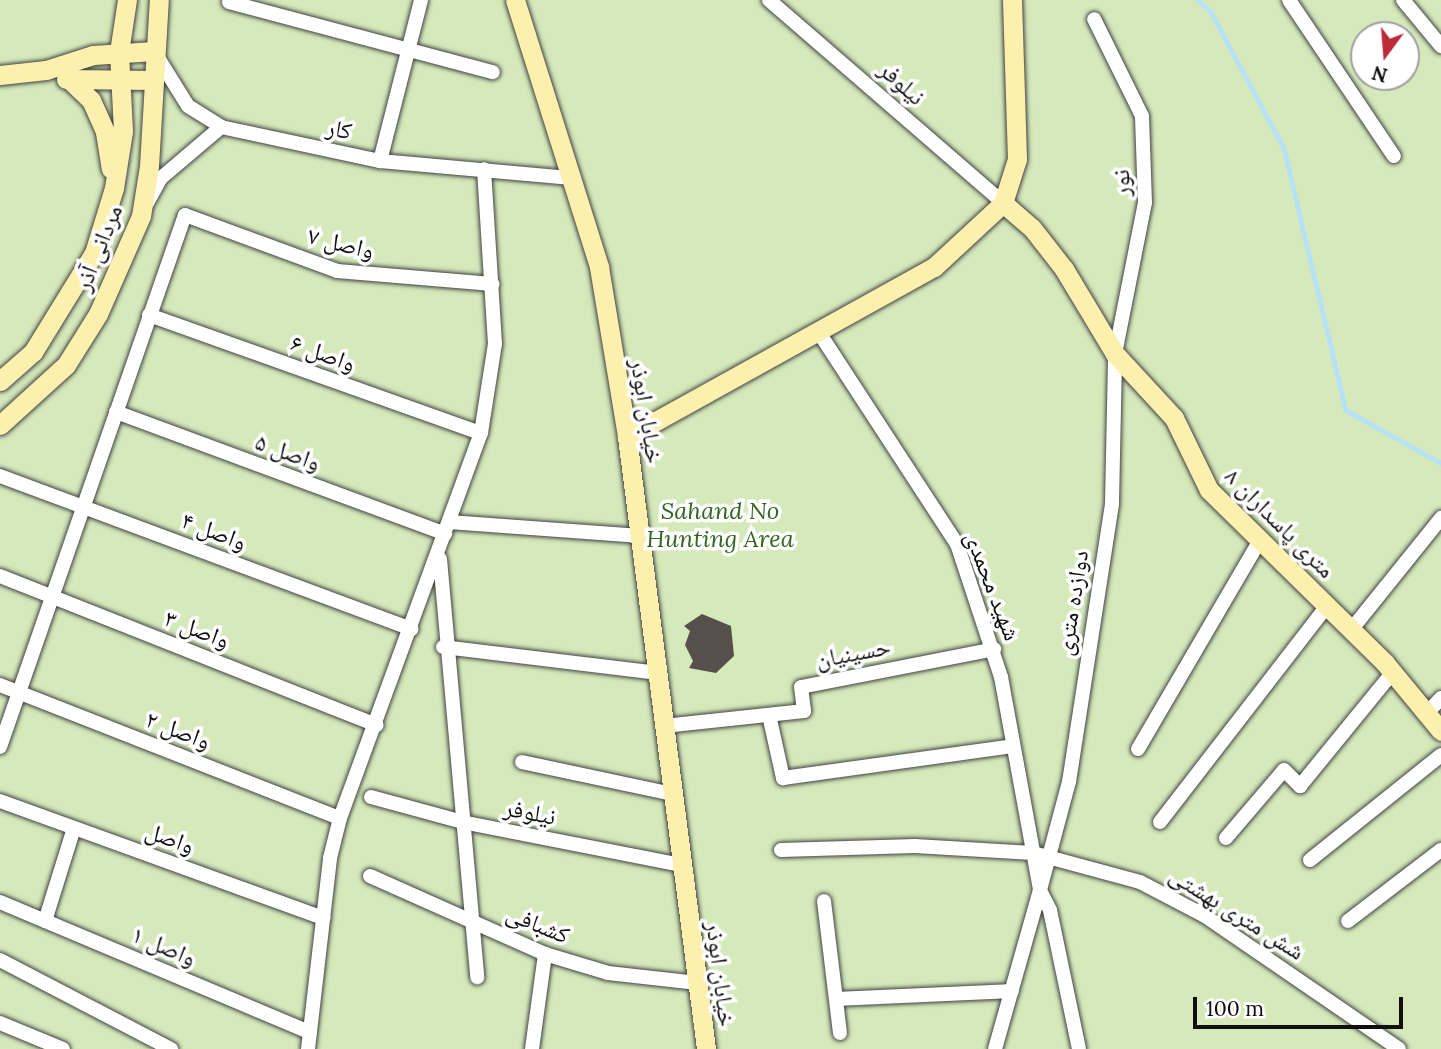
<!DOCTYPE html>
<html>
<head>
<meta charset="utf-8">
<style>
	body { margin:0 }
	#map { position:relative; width:1441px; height:1049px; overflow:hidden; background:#fffbf1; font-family:Lora,"Noto Naskh Arabic",serif }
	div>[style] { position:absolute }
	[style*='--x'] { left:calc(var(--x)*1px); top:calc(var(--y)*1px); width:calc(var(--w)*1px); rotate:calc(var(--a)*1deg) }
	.green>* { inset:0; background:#d5e9bb }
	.stream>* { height:4.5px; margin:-2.25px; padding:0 2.25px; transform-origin:2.25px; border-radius:2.25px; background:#b7e1f5 }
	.building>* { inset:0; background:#574f4b }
	.roads { filter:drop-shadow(0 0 2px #424242) drop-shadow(0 0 2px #424242) }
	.street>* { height:14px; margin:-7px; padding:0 7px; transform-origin:7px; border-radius:7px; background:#fff }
	.secondary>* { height:19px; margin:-9.5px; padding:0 9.5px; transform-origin:9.5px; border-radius:9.5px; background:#fdf0ae }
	span { translate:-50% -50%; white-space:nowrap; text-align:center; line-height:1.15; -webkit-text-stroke:7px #fff; paint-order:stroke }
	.street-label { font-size:24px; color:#0f0f0f }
	.park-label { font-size:24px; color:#326620; font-style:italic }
	.north { position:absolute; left:1350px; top:21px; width:70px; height:70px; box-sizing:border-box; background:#fff; border:2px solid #9f9f9f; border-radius:50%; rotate:196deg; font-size:19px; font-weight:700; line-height:28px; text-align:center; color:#0f0f0f }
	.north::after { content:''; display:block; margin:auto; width:24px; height:32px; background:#bc2a38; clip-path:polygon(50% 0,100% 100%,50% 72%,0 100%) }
	.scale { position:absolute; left:1193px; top:997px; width:210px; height:32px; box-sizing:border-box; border:4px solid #0f0f0f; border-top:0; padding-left:9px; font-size:21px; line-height:24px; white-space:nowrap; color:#0f0f0f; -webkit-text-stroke:5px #fff; paint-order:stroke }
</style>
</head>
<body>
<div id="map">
	<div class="green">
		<div style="clip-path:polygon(evenodd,0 0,1441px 0,1441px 1049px,0 1049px,0 0,1364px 35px,1406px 35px,1406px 77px,1364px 77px,1364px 35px)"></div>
	</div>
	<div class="stream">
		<div style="--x:1198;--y:0;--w:18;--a:43"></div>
		<div style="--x:1211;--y:12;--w:154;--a:61.8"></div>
		<div style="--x:1284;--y:148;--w:269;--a:76.7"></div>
		<div style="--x:1346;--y:410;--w:109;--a:29.2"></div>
	</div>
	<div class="building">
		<div style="clip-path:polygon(702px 614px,731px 626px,734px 656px,716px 673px,689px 668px,693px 661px,685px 645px,690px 631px,684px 626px)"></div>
	</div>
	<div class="roads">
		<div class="street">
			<div style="--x:769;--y:0;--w:310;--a:40.9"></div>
			<div style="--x:1289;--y:0;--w:188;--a:56.1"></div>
			<div style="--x:1403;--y:0;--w:60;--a:50.4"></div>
			<div style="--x:229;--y:2;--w:273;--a:14.9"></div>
			<div style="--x:155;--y:53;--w:62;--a:58.1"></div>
			<div style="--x:188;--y:106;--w:39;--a:32"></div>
			<div style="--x:221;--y:127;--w:163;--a:12.1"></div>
			<div style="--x:380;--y:161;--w:190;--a:5.1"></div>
			<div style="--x:380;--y:161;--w:166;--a:-75.7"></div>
			<div style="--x:147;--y:203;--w:29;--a:-61"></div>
			<div style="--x:161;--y:178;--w:79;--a:-40.4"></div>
			<div style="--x:149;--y:315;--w:352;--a:19.6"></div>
			<div style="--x:818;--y:331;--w:254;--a:56.9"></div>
			<div style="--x:957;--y:544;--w:140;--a:71.7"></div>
			<div style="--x:1001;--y:677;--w:217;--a:79.6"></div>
			<div style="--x:1040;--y:890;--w:165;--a:105.8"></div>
			<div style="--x:116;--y:412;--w:351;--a:20.3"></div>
			<div style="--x:0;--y:476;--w:439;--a:20.4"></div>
			<div style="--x:449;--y:522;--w:192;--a:4.2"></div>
			<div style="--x:440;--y:559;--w:420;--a:84.9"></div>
			<div style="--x:0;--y:576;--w:405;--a:21.6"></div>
			<div style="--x:1351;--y:630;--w:144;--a:-51.2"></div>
			<div style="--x:443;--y:647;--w:216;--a:6.9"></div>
			<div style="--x:0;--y:685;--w:365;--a:21.4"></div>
			<div style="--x:1428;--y:712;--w:19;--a:-47"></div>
			<div style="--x:769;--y:715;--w:65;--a:77.5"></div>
			<div style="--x:783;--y:778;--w:232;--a:-7.9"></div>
			<div style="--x:664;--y:726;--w:141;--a:-6.1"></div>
			<div style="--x:804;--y:711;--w:24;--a:-97"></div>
			<div style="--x:801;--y:687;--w:197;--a:-11.1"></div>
			<div style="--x:0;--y:747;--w:563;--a:-70.83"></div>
			<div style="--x:185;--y:215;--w:162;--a:20.2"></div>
			<div style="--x:337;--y:271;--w:156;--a:4.8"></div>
			<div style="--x:1138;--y:749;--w:242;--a:-59.7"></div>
			<div style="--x:522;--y:762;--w:154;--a:12"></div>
			<div style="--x:371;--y:797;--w:99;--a:15.2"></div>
			<div style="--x:467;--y:823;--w:219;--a:11.1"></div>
			<div style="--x:0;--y:801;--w:344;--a:19.9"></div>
			<div style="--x:1160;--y:822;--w:273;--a:-52.3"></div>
			<div style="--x:1226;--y:838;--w:89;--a:-49.5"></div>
			<div style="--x:1284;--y:770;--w:23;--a:45"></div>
			<div style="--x:1300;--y:786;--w:147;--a:-50.8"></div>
			<div style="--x:781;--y:850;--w:134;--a:-1.7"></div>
			<div style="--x:915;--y:846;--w:118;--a:3.4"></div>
			<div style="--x:1033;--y:853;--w:111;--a:15.2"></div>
			<div style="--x:1140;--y:882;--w:73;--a:27.6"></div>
			<div style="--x:1205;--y:916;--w:235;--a:34.4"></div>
			<div style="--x:1310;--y:860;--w:168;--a:-38.7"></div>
			<div style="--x:370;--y:876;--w:192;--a:24"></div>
			<div style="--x:545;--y:954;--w:66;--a:16.8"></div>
			<div style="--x:608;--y:973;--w:90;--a:6.4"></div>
			<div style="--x:824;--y:901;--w:133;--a:83.1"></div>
			<div style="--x:0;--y:902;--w:336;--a:22.8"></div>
			<div style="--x:45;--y:921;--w:97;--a:-72.7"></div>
			<div style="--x:1348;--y:921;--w:117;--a:-37.4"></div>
			<div style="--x:0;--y:960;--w:193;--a:27.5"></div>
			<div style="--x:837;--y:999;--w:175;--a:-2.6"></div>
			<div style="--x:0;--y:1023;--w:68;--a:22.4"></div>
			<div style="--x:308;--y:1049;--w:192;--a:-83.4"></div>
			<div style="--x:330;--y:858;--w:41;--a:-76"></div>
			<div style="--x:340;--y:818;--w:410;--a:-69.9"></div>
			<div style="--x:481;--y:433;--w:90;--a:-81.1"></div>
			<div style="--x:495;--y:344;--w:175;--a:-93.6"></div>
			<div style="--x:532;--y:1049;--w:96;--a:-82.2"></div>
			<div style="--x:1079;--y:1049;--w:142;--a:-101.8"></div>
			<div style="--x:1050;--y:910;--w:22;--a:-117"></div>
			<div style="--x:1040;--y:890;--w:112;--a:-75"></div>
			<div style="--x:1069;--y:782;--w:282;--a:-81.2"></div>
			<div style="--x:1112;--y:503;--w:149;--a:-88.8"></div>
			<div style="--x:1115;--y:354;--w:154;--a:-78.8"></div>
			<div style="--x:1145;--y:203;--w:87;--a:-92"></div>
			<div style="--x:1142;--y:116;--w:108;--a:-116.3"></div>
		</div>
		<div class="secondary">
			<div style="--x:515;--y:0;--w:280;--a:72.5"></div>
			<div style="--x:599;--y:267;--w:172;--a:80.6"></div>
			<div style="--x:627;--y:437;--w:617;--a:82.64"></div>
			<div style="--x:0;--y:75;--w:46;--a:-6.2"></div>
			<div style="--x:46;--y:70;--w:49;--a:-17.7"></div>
			<div style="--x:93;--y:55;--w:61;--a:-3.8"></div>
			<div style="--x:66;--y:79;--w:88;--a:0.7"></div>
			<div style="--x:71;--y:81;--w:28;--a:44"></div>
			<div style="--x:91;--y:100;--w:35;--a:66"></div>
			<div style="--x:105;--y:132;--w:37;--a:81"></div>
			<div style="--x:1003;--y:203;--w:38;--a:41"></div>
			<div style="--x:1032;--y:228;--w:52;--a:52"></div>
			<div style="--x:1064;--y:269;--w:99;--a:59"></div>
			<div style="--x:1115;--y:354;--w:87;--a:47.3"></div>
			<div style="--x:1174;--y:418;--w:80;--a:64.1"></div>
			<div style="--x:1209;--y:490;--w:247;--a:44.5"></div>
			<div style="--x:1385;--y:663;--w:88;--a:50.5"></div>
			<div style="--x:0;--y:381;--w:44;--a:-41.3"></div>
			<div style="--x:33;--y:352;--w:116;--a:-58.4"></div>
			<div style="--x:94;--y:253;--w:68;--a:-72.9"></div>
			<div style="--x:114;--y:188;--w:58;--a:-81"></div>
			<div style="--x:123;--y:131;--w:79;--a:-92.9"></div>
			<div style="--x:119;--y:52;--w:53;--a:-81.3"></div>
			<div style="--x:0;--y:425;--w:89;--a:-42.3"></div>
			<div style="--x:66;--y:365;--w:60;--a:-57.9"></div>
			<div style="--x:98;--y:314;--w:107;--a:-66.3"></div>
			<div style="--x:141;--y:216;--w:51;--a:-80.9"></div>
			<div style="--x:149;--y:166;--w:166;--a:-86.6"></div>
			<div style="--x:627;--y:437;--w:351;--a:-29"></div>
			<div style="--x:934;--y:267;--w:94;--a:-42.8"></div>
			<div style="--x:1003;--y:203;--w:46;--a:-72.3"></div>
			<div style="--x:1017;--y:159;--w:159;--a:-91.8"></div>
		</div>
	</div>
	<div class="street-label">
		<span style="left:902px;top:83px;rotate:42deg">نیلوفر</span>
		<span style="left:339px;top:129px;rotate:12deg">کار</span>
		<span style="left:1121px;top:183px;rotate:-91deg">نور</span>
		<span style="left:341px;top:243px;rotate:14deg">واصل ۷</span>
		<span style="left:98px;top:248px;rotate:-68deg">مردانی آذر</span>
		<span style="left:323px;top:353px;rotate:20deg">واصل ۶</span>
		<span style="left:647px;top:411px;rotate:81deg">خیابان ابوذر</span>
		<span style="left:288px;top:452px;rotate:20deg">واصل ۵</span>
		<span style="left:1280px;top:523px;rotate:45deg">۸ متری پاسداران</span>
		<span style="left:214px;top:531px;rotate:21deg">واصل ۴</span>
		<span style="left:993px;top:586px;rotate:69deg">شهید محمدی</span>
		<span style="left:1072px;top:603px;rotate:-81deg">دوازده متری</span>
		<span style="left:197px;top:629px;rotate:21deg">واصل ۳</span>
		<span style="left:853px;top:653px;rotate:-11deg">حسینیان</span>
		<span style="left:178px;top:730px;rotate:21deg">واصل ۲</span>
		<span style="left:530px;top:812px;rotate:11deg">نیلوفر</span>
		<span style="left:170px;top:838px;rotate:20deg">واصل</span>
		<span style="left:1237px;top:913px;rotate:32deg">شش متری بهشتی</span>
		<span style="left:538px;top:924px;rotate:22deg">کشبافی</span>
		<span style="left:164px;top:946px;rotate:23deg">واصل ۱</span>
		<span style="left:721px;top:974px;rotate:83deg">خیابان ابوذر</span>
	</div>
	<div class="park-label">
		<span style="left:720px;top:525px">Sahand No<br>Hunting Area</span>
	</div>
	<div class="north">N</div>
	<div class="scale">100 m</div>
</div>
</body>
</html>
